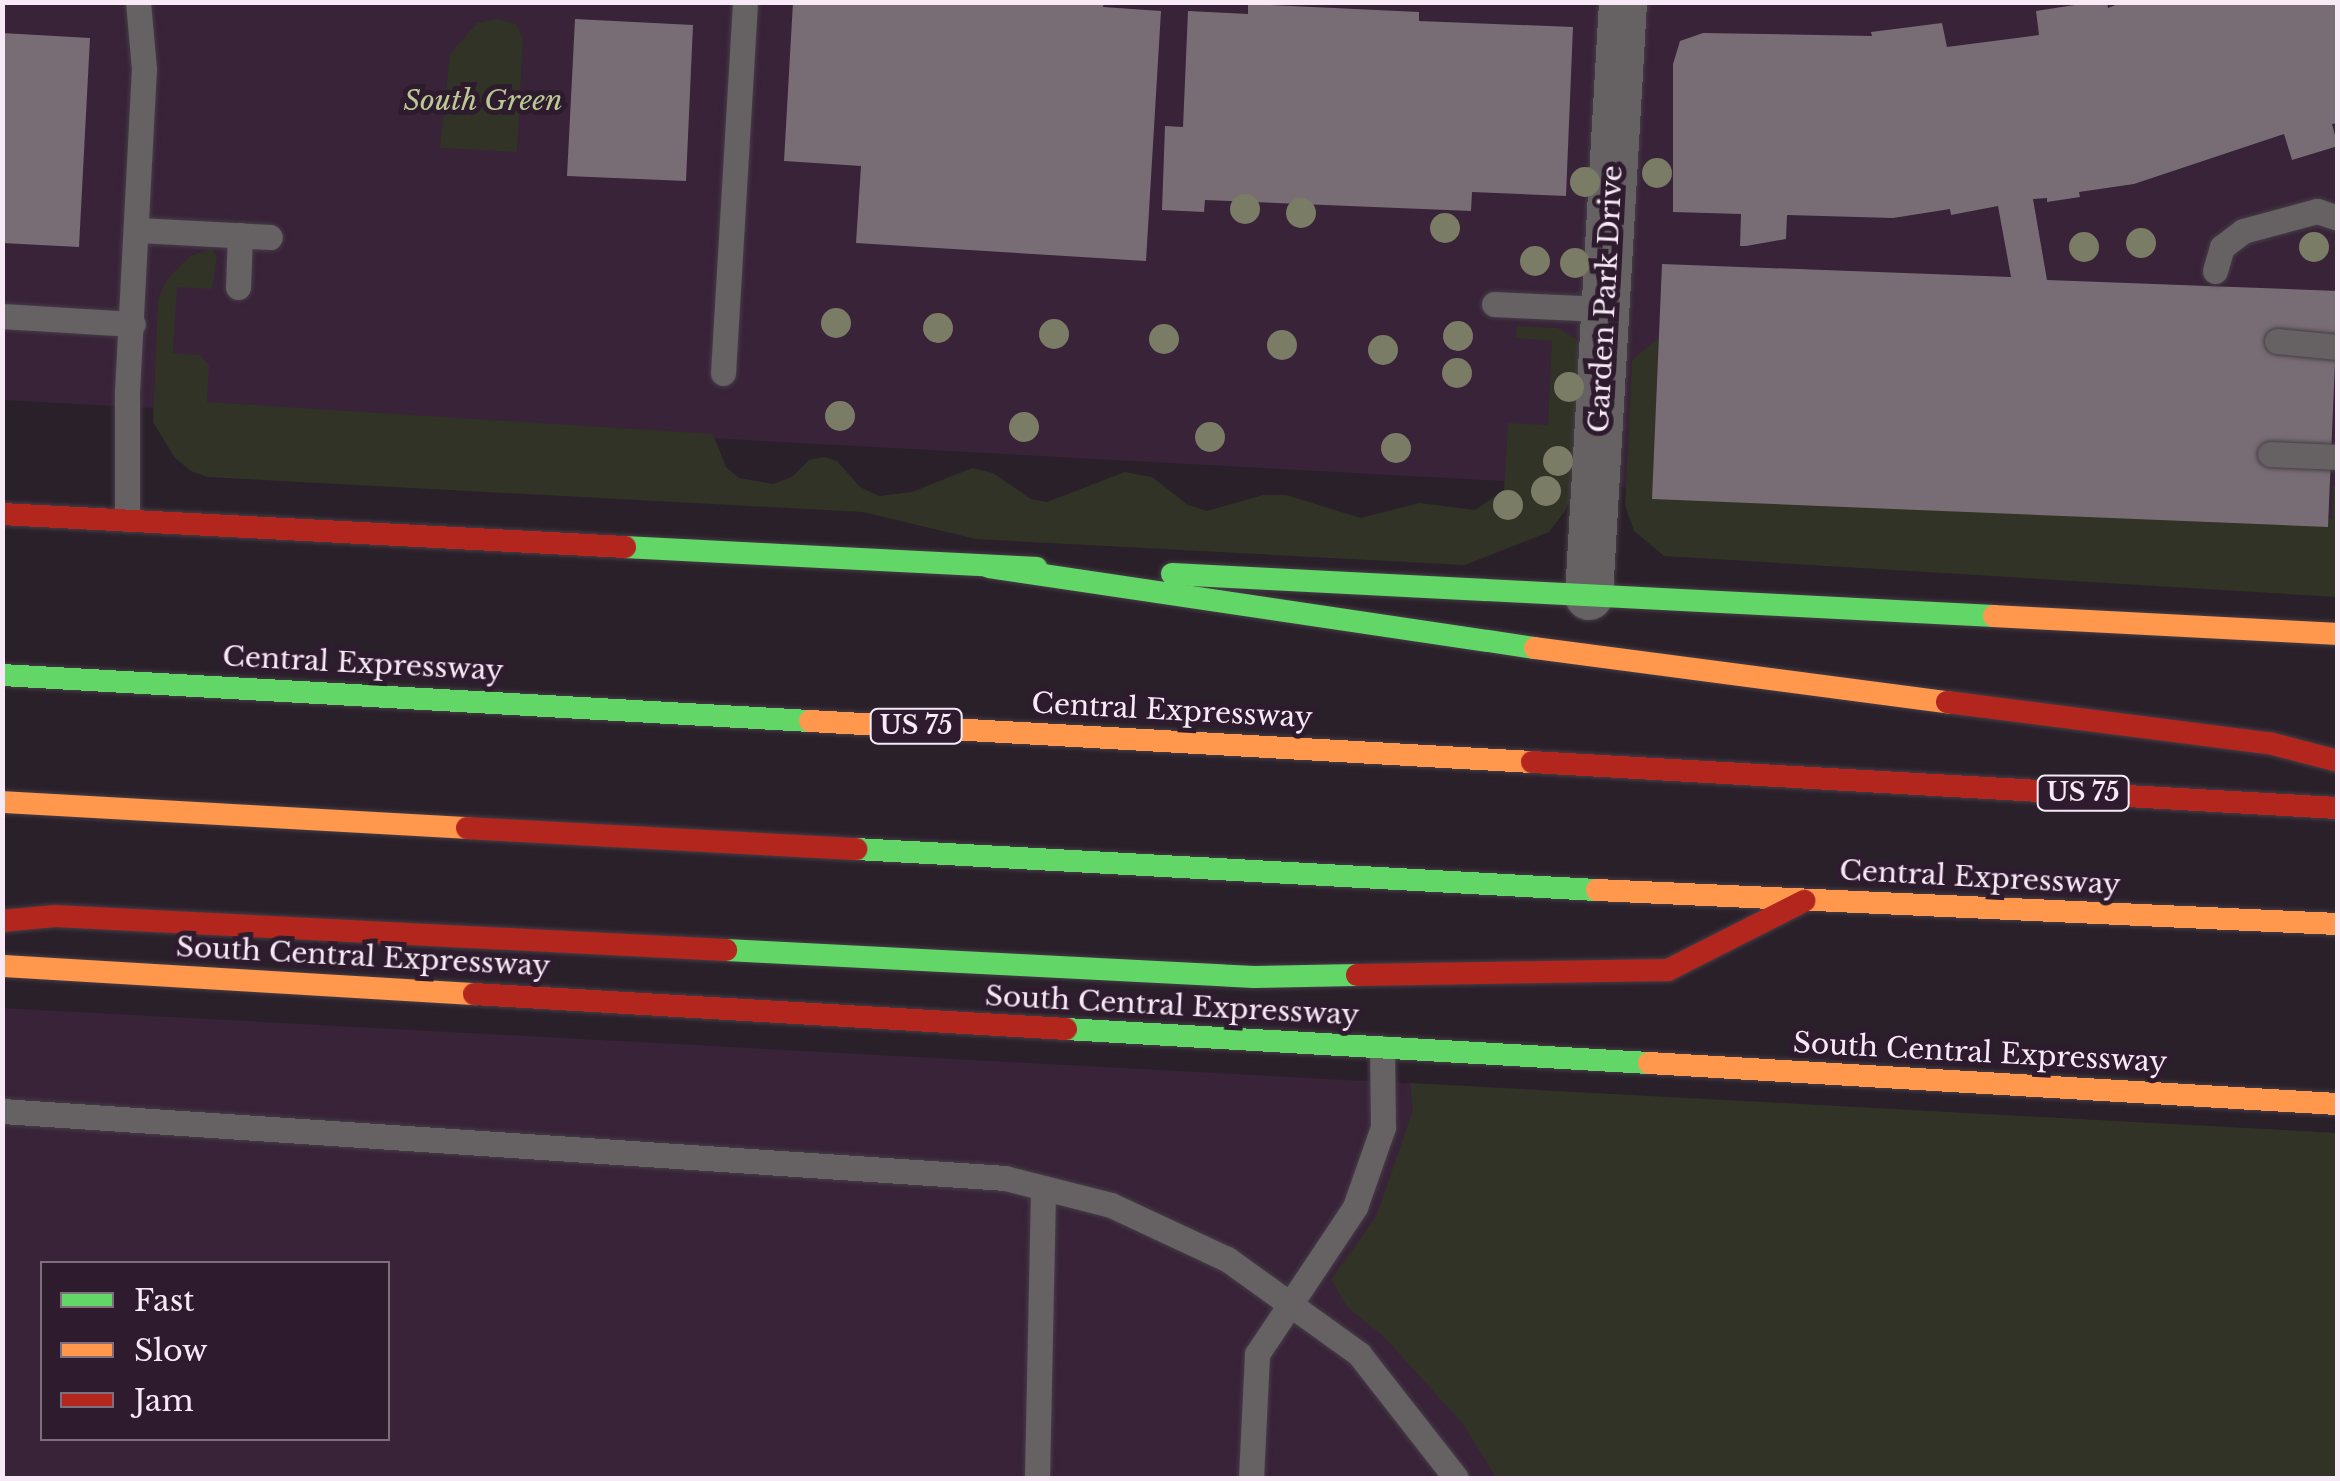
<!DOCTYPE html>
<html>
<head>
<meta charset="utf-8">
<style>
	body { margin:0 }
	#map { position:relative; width:2340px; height:1481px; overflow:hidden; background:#2a202a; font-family:"Libre Baskerville",serif }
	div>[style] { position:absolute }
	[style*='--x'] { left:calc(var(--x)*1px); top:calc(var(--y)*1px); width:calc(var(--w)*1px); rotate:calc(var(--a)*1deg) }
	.built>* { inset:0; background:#382338 }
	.green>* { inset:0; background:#303326 }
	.building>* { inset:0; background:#786d74 }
	.roads { filter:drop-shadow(0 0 2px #463d46) drop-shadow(0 0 2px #463d46) }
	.lane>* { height:25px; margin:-12.5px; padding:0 12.5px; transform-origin:12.5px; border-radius:12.5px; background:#666163 }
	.street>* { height:48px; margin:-24px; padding:0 24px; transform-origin:24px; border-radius:24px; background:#666163 }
	.fast>* { height:22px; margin:-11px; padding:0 11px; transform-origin:11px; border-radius:11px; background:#63d668 }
	.slow>* { height:22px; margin:-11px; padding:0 11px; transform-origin:11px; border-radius:11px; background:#ff974d }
	.jam>* { height:22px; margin:-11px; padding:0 11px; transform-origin:11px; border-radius:11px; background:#b3261e }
	.trees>* { width:30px; height:30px; margin:-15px; border-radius:50%; background:#7a7c65 }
	span { translate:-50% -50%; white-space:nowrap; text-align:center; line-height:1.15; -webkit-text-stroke:10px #2e1c2e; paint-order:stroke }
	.shield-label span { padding:2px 8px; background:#2e1c2e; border:2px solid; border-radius:8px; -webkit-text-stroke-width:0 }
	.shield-label { font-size:25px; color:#f7eaf6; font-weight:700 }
	.park-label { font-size:28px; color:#bbc895; font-style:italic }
	.street-label { font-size:28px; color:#f7eaf6 }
	.frame { position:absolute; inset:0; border:5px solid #f7eaf6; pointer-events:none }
	.legend { position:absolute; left:40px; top:1261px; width:350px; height:180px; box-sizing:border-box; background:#2e1c2e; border:2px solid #7e6e7e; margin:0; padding:12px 18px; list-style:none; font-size:30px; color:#f7eaf6 }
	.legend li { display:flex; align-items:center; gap:20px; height:50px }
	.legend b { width:50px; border:2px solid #7e6e7e }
</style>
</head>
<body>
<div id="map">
	<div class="built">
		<div style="clip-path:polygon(2px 3px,2337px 3px,2337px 526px,3px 400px)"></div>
		<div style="clip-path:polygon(evenodd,2px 1008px,2337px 1133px,2337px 1478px,3px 1478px,2px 1008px,42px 1264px,388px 1264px,388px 1438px,42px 1438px,42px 1264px)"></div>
	</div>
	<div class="green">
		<div style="clip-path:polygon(497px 19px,516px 24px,523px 39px,517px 152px,440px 148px,450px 54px,477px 23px)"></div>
		<div style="clip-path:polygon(211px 249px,217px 256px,212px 289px,177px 287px,173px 353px,200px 355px,209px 365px,207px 402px,713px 434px,726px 467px,739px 478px,773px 484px,792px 477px,809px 460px,824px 457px,837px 461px,860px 487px,879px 496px,912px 492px,972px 468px,993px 473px,1031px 499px,1047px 502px,1125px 472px,1152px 477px,1188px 505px,1207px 511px,1263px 495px,1286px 495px,1361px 518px,1419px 503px,1475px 510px,1504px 490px,1508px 423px,1548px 425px,1552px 341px,1516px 338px,1517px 326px,1558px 328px,1576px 339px,1583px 357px,1576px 485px,1565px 511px,1549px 532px,1465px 565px,976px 539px,863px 512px,207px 477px,191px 471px,175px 458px,153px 422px,158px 299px,167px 279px,190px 256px)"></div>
		<div style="clip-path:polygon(1658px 338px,1654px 486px,2332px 519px,2333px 486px,2337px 486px,2337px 597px,1664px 556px,1634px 531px,1625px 505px,1632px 360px)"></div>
		<div style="clip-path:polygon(1410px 1083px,2337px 1133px,2337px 1478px,1496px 1478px,1463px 1424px,1384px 1337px,1347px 1307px,1331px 1279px,1376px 1217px,1413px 1110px)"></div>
	</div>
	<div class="building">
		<div style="clip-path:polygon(793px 2px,1104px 2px,1103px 7px,1161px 11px,1146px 261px,856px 243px,861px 166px,784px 161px)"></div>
		<div style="clip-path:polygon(2094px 2px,2107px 2px,2108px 8px,2123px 2px,2338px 2px,2338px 123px,2332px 124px,2338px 146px,2292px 160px,2284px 134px,2134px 184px,2079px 192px,2080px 197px,2047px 202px,2047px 198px,2033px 199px,2047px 280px,2338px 291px,2328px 527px,1652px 499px,1662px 264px,2011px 277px,1998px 206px,1951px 215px,1950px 209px,1893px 218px,1787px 215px,1786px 239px,1746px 246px,1740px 246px,1741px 214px,1673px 212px,1673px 64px,1680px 41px,1703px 33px,1872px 36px,1871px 32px,1942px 23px,1947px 47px,2039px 35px,2036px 11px)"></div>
		<div style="clip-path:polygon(1248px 4px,1419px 12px,1419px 21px,1573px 27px,1566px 196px,1472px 192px,1471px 211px,1205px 200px,1204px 212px,1162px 210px,1165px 126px,1183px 127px,1188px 11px,1248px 14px)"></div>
		<div style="clip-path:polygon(575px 19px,693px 25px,686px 181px,567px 176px)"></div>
		<div style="clip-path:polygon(2px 33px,90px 38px,79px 247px,2px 243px)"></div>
	</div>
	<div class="roads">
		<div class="lane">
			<div style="--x:139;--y:230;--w:131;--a:3.1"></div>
			<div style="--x:2215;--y:271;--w:25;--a:-74"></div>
			<div style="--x:2222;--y:247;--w:26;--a:-37"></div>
			<div style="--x:2243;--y:231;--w:77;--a:-15.1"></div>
			<div style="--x:2317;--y:211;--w:22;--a:18"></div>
			<div style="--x:238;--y:287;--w:52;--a:-87.8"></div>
			<div style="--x:1494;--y:304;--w:112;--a:2.6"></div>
			<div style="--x:2;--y:316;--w:131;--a:3.5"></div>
			<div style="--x:2277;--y:341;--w:61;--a:5.6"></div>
			<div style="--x:723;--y:373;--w:372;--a:-86.6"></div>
			<div style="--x:2270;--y:454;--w:68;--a:2.5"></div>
			<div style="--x:127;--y:519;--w:127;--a:-90"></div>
			<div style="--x:127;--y:392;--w:323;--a:-87"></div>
			<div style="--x:144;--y:69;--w:67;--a:-95.1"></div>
			<div style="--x:2;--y:1111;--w:1005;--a:3.82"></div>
			<div style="--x:1005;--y:1178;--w:109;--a:14.3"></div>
			<div style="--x:1111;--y:1205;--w:128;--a:25"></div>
			<div style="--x:1227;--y:1259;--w:163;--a:35.7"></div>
			<div style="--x:1359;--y:1354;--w:157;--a:52"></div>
			<div style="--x:1037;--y:1478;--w:290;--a:-88.8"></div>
			<div style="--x:1251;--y:1478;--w:124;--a:-87.2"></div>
			<div style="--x:1257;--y:1354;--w:177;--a:-56.3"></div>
			<div style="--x:1355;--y:1207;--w:85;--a:-70.7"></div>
			<div style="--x:1383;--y:1127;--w:79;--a:-90.7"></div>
		</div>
		<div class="street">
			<div style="--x:1589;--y:596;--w:595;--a:-86.72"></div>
		</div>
		<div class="fast">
			<div style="--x:625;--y:547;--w:412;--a:2.9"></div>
			<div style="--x:989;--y:567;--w:552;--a:8.44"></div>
			<div style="--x:1172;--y:574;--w:823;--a:2.92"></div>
			<div style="--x:2;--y:675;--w:809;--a:3.26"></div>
			<div style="--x:856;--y:849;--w:742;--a:3.17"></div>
			<div style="--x:726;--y:950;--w:529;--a:2.93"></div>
			<div style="--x:1254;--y:977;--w:103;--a:-1.1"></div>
			<div style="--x:1066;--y:1029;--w:584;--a:3.34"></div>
		</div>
		<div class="slow">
			<div style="--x:1994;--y:616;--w:344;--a:3"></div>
			<div style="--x:1535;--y:648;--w:416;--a:7.5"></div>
			<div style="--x:810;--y:721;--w:723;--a:3.25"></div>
			<div style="--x:2;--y:802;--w:466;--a:3.2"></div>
			<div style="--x:1597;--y:890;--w:742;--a:2.63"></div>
			<div style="--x:2;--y:966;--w:473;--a:3.4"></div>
			<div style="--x:1649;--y:1063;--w:690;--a:3.41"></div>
		</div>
		<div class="jam">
			<div style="--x:2;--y:514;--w:624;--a:3.03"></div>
			<div style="--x:1947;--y:702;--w:325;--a:7.3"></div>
			<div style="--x:2269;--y:743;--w:71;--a:14.6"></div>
			<div style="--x:1532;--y:762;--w:807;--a:3.27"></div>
			<div style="--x:467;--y:828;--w:390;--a:3.1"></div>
			<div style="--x:2;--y:921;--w:53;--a:-5.4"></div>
			<div style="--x:55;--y:916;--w:672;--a:2.9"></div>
			<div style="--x:1357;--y:975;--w:311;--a:-0.9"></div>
			<div style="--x:1668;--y:970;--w:153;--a:-26.9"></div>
			<div style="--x:474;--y:994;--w:593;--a:3.38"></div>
		</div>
	</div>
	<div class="trees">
		<div style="left:1657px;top:173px"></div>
		<div style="left:1585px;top:182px"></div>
		<div style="left:1245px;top:209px"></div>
		<div style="left:1301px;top:213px"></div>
		<div style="left:1445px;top:228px"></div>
		<div style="left:2141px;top:243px"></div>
		<div style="left:2084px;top:247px"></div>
		<div style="left:2314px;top:247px"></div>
		<div style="left:1535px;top:261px"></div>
		<div style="left:1575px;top:263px"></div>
		<div style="left:836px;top:323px"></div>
		<div style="left:938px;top:328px"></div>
		<div style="left:1054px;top:334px"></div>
		<div style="left:1458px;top:336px"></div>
		<div style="left:1164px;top:339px"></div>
		<div style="left:1282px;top:345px"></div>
		<div style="left:1383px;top:350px"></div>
		<div style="left:1457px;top:373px"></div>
		<div style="left:1569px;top:387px"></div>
		<div style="left:840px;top:416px"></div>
		<div style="left:1024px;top:427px"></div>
		<div style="left:1210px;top:437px"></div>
		<div style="left:1396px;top:448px"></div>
		<div style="left:1558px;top:461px"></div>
		<div style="left:1546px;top:491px"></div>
		<div style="left:1508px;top:505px"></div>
	</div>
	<div class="shield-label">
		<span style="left:916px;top:726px">US 75</span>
		<span style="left:2083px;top:793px">US 75</span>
	</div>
	<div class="park-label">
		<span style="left:483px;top:101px">South Green</span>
	</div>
	<div class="street-label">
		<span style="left:1606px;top:299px;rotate:-87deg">Garden Park Drive</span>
		<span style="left:363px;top:664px;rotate:3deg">Central Expressway</span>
		<span style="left:1172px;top:711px;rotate:3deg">Central Expressway</span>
		<span style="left:1980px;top:878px;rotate:3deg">Central Expressway</span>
		<span style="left:363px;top:957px;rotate:3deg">South Central Expressway</span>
		<span style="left:1172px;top:1006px;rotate:3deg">South Central Expressway</span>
		<span style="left:1980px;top:1053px;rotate:3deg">South Central Expressway</span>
	</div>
	<div class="frame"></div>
	<ul class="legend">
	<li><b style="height:12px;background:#63d668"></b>Fast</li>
	<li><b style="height:12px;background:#ff974d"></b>Slow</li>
	<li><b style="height:12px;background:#b3261e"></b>Jam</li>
	</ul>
</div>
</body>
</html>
